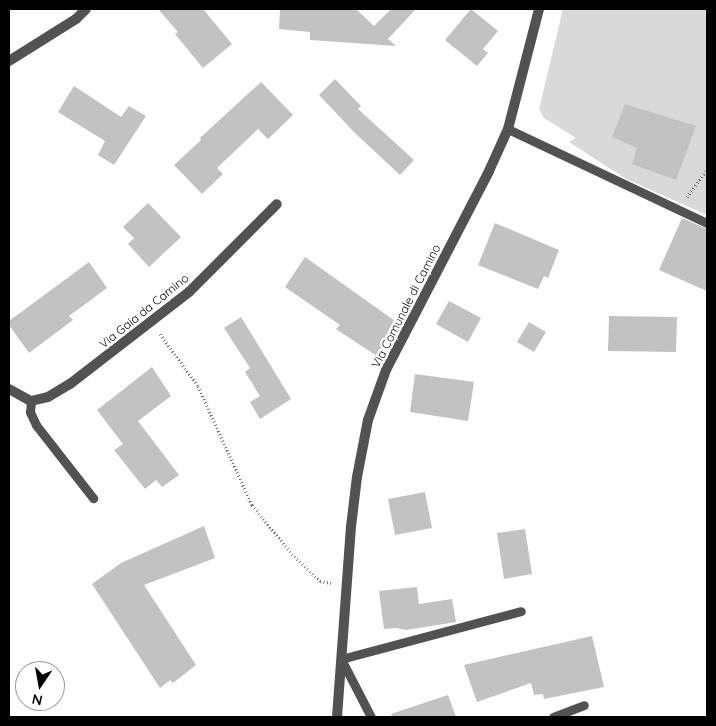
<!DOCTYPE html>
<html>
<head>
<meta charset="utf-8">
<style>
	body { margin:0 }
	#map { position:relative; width:716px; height:726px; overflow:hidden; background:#fff; font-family:Quicksand,sans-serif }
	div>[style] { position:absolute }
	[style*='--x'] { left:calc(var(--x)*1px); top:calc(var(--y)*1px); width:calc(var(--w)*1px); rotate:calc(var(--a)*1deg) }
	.green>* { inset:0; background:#d9d9d9 }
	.building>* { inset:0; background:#c2c2c2 }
	.path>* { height:3px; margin-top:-1.5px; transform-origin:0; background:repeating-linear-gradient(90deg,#747474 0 1px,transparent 0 3.5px) }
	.service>* { height:9px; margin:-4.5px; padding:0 4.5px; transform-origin:4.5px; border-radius:4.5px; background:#525252 }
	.minor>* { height:10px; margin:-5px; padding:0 5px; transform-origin:5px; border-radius:5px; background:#525252 }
	.tertiary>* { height:10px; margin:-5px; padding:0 5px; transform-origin:5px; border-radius:5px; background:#525252 }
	span { translate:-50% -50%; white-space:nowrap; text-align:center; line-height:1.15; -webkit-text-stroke:5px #fff; paint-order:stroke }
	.street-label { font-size:12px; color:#000 }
	.frame { position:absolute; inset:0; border:10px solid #000; pointer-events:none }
	.north { position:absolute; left:15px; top:661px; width:50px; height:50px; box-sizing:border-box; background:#fff; border:1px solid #999; border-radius:50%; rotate:192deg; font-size:14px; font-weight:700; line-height:20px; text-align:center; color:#000 }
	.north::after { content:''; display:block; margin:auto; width:18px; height:22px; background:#000; clip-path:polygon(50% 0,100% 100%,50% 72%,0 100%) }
</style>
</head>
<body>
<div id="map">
	<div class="green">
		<div style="clip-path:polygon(563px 9px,707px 9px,707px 215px,626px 179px,569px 142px,576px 138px,544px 118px,539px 109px)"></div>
	</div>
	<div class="building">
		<div style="clip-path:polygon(158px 9px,203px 9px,232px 44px,203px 68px,175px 34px,178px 32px)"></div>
		<div style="clip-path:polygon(280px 9px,356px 9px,374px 26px,391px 9px,416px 9px,388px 39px,396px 46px,310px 40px,310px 32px,279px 29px)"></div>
		<div style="clip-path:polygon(471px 9px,498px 31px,483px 49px,488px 53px,477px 66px,445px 40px)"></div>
		<div style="clip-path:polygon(335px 79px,361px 106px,358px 109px,414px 160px,400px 175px,355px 133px,319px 95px)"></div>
		<div style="clip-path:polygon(261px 82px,293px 115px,268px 139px,258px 129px,217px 168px,223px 174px,202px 194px,174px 165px,201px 140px,200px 138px)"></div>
		<div style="clip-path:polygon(74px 86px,121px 117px,129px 106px,146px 116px,114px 165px,98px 155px,105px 141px,58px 112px)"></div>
		<div style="clip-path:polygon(625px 104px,696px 126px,676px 180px,632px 164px,637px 148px,612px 137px)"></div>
		<div style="clip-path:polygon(148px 203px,181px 237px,149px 267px,128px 244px,134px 238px,123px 227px)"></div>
		<div style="clip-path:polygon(682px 218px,707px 229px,707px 291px,659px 270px)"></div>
		<div style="clip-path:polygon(495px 223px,559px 250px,548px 278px,544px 276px,538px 289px,478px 265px)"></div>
		<div style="clip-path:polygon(305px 257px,395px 321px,377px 356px,336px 329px,340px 325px,285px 287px)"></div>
		<div style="clip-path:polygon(89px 262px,107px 288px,69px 316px,73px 320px,29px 353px,9px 325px,9px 321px)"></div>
		<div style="clip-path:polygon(449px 301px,481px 318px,468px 342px,436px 324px)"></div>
		<div style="clip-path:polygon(609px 316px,677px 317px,676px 352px,608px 351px)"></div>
		<div style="clip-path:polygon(241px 317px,291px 399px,260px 419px,250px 402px,260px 396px,245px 372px,250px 368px,224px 328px)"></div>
		<div style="clip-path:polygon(529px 322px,546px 332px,534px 352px,517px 342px)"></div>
		<div style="clip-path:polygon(152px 367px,171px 396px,138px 421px,179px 475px,162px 487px,156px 480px,145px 489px,114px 450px,123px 444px,97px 410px)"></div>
		<div style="clip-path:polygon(415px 374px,474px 382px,468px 421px,410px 412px)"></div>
		<div style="clip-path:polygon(425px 492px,432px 528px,395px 535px,388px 499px)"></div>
		<div style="clip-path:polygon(204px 526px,215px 558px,144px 585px,196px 665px,173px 683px,170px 680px,160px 688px,92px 584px,121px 563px)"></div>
		<div style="clip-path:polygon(525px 529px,532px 574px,504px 579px,497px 533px)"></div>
		<div style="clip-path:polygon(417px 587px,419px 604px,452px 599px,456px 622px,406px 630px,396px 628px,384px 629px,379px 591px)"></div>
		<div style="clip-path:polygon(592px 636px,604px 687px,544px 699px,543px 694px,534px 695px,531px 683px,477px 702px,464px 665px)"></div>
		<div style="clip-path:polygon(448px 695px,456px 717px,392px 717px,391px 714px)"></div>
	</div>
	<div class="path">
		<div style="--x:687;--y:197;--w:34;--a:-54"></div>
		<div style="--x:160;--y:334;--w:64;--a:53.8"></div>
		<div style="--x:198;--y:386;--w:131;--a:65.6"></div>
		<div style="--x:252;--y:505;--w:63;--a:50.8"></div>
		<div style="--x:292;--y:554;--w:39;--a:44"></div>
		<div style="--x:320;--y:581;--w:11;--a:10"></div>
	</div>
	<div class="service">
		<div style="--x:508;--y:129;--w:220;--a:25.3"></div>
		<div style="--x:31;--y:401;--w:11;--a:95"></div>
		<div style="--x:30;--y:412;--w:14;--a:65"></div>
		<div style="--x:36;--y:425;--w:93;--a:52"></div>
		<div style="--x:371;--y:717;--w:65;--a:-117.3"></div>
		<div style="--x:341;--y:659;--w:186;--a:-14.9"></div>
		<div style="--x:553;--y:717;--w:33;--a:-21"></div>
	</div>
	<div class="minor">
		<div style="--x:9;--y:61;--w:79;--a:-32.1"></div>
		<div style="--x:76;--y:19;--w:14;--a:-45"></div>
		<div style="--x:9;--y:389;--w:25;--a:29"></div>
		<div style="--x:31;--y:401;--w:17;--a:-13"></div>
		<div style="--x:48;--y:397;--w:26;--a:-31"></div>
		<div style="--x:70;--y:384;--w:150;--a:-37.7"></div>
		<div style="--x:189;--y:292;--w:124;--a:-45"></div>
	</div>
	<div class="tertiary">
		<div style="--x:337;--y:717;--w:191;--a:-85.8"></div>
		<div style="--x:351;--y:527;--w:50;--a:-83.2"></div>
		<div style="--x:357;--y:477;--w:58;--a:-79.1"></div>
		<div style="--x:368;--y:420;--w:53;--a:-70.2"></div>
		<div style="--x:386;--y:370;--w:224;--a:-62.6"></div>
		<div style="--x:489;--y:171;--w:46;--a:-65.7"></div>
		<div style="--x:508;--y:129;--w:124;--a:-75.5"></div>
	</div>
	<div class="street-label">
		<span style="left:406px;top:306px;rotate:-63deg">Via Comunale di Camino</span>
		<span style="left:144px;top:311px;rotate:-39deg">Via Gaia da Camino</span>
	</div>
	<div class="frame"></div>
	<div class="north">N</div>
</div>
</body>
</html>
